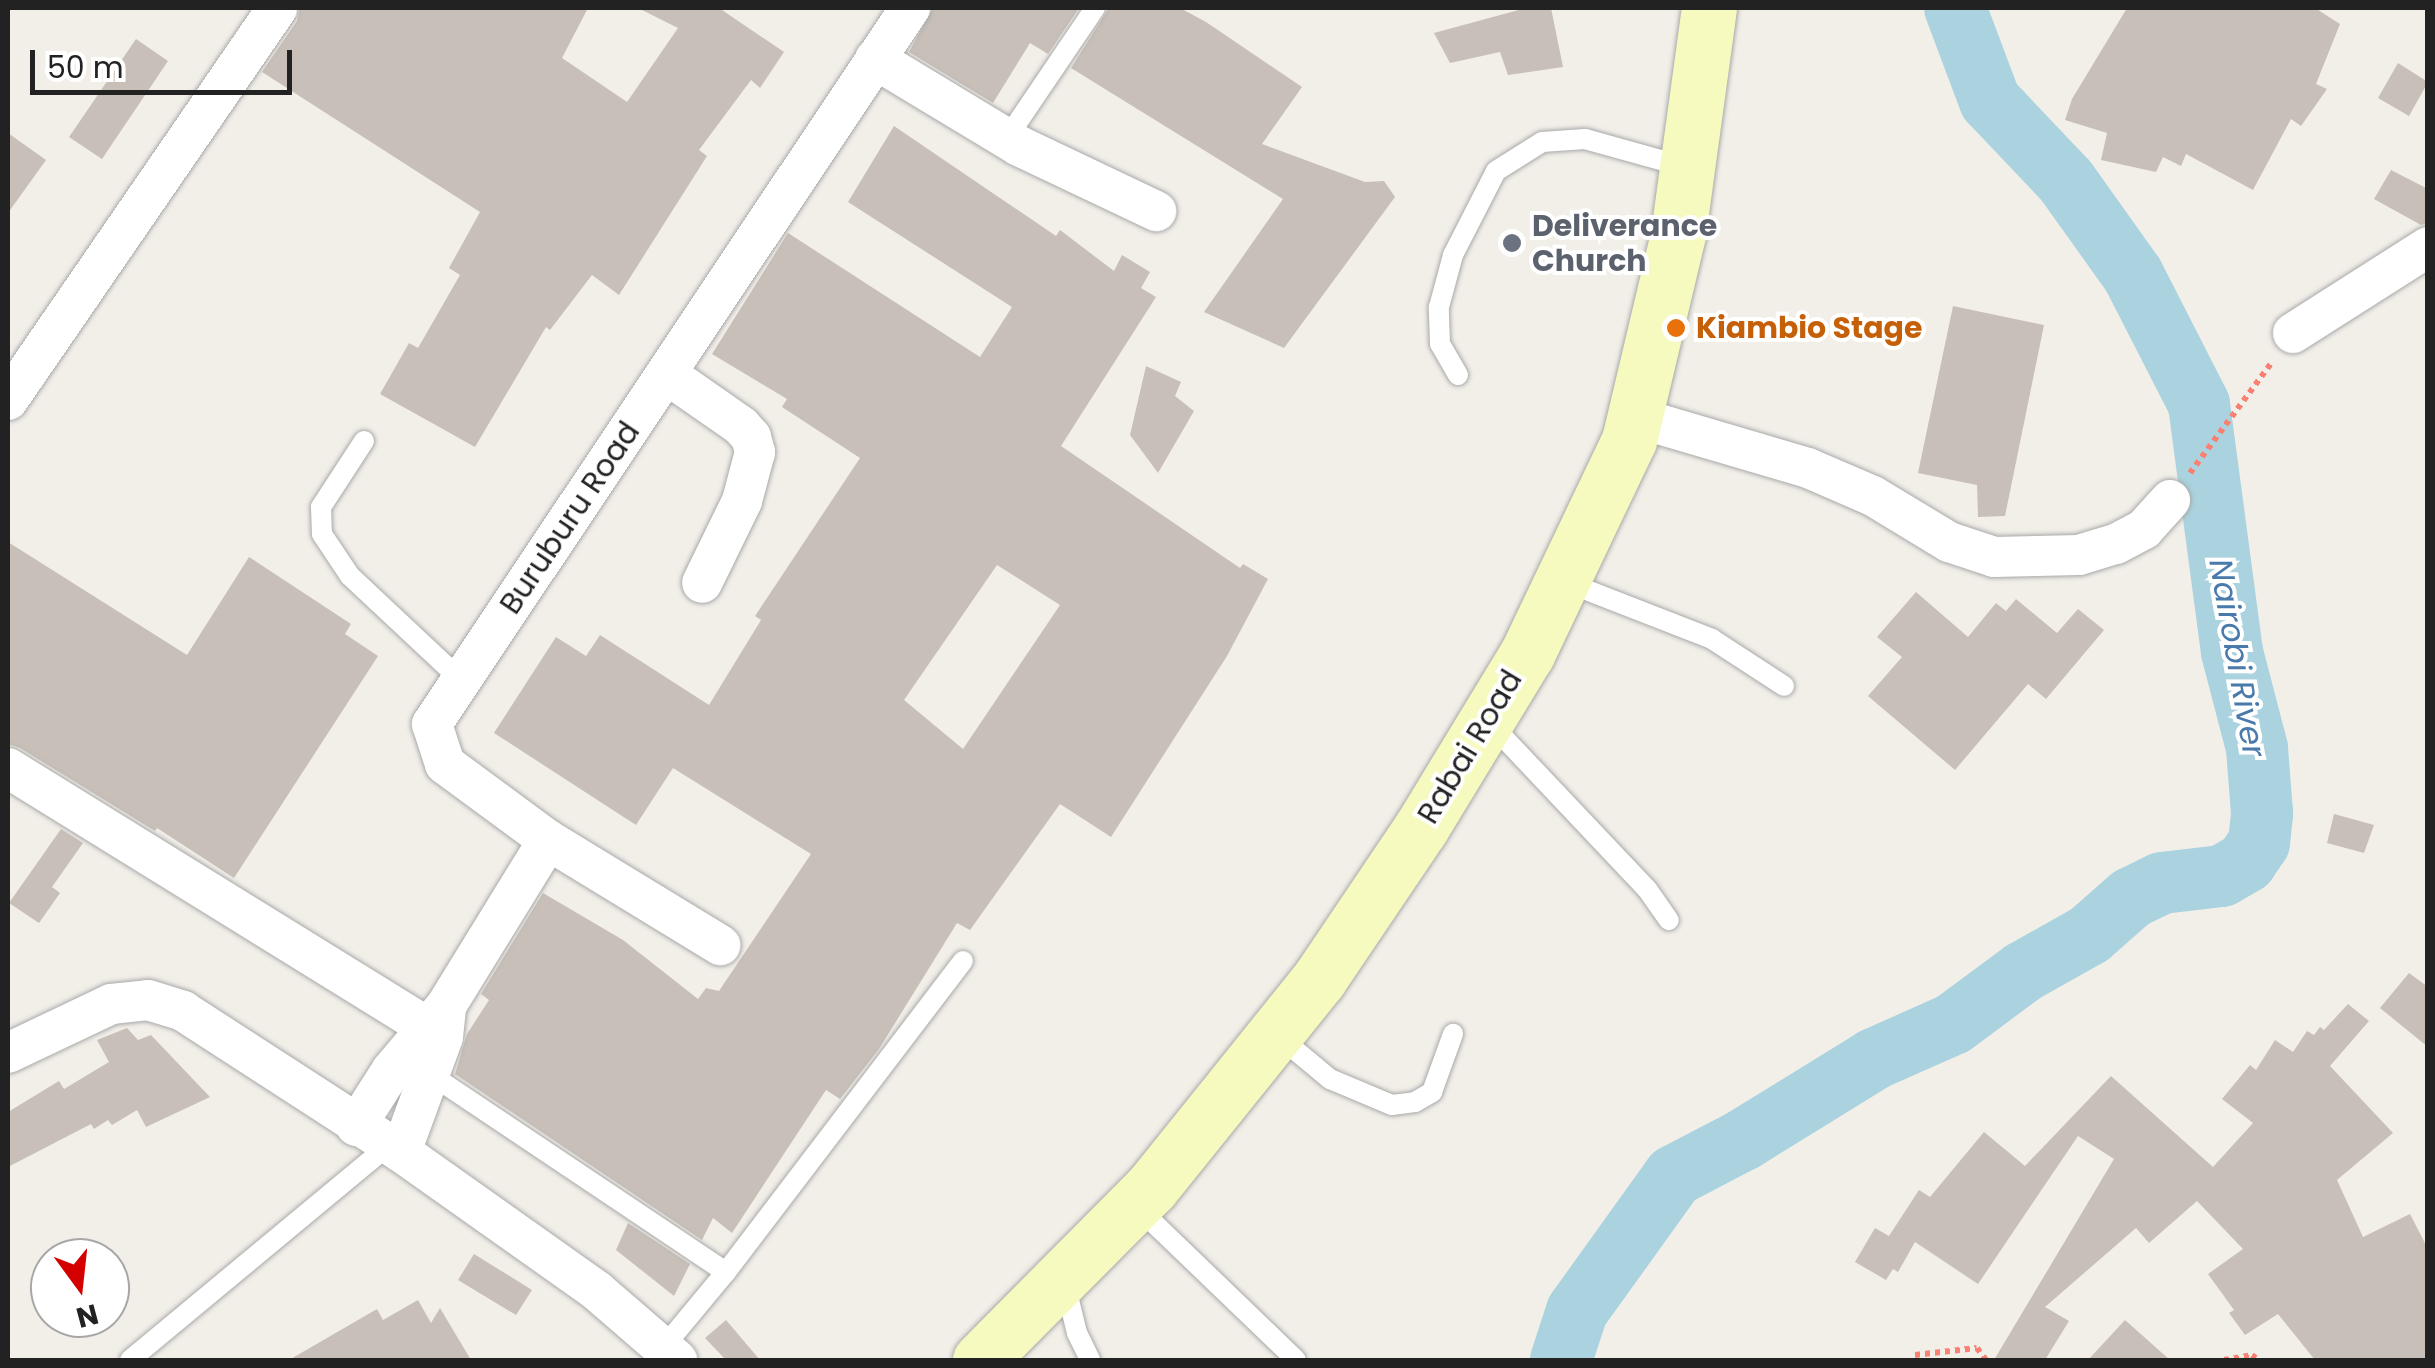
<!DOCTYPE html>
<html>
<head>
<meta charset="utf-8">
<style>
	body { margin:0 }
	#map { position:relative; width:2435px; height:1368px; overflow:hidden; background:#f2efe9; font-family:Poppins,sans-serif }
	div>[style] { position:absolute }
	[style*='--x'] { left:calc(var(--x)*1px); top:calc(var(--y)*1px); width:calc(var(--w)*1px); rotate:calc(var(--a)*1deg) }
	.river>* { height:62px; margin:-31px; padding:0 31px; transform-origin:31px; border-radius:31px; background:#aad3df }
	.building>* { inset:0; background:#c7bfb8 }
	.path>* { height:6px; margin-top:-3px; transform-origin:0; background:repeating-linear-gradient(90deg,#fa8072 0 5px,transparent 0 10px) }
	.roads { filter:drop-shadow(0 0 2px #a9a9a9) drop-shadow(0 0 2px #a9a9a9) }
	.lane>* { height:20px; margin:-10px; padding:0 10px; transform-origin:10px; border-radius:10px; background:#fff }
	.street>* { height:40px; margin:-20px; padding:0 20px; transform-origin:20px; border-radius:20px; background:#fff }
	.secondary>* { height:55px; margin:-27.5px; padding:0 27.5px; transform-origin:27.5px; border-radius:27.5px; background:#f7fabf }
	.dots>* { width:28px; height:28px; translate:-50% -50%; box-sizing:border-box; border:5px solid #fff; border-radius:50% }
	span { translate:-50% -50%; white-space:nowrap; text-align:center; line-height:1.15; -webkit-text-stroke:8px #fff; paint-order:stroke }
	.worship-label { font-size:30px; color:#5b616d; font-weight:700 }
	.left { translate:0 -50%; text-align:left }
	.food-label { font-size:30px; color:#c56008; font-weight:700 }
	.street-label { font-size:30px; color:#222 }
	.water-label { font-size:32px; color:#4a7aab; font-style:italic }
	.frame { position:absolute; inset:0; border:10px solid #222; pointer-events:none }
	.north { position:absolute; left:30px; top:1238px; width:100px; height:100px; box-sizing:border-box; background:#fff; border:2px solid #a7a7a7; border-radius:50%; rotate:165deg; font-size:28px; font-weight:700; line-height:40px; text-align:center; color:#222 }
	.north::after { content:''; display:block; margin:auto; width:35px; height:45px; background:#d40000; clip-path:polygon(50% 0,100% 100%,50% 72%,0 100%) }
	.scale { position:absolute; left:30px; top:50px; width:262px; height:45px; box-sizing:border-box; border:5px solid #222; border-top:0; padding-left:12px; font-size:30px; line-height:35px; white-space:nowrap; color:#222; -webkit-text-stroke:8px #fff; paint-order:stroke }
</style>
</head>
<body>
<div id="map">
	<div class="river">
		<div style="--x:1561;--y:1360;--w:52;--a:-71.9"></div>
		<div style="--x:1577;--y:1311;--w:166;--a:-54.3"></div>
		<div style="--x:1674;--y:1176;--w:78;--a:-27.6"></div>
		<div style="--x:1743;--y:1140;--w:154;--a:-31.7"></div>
		<div style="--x:1874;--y:1059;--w:86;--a:-23.9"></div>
		<div style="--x:1953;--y:1024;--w:87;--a:-36.6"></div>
		<div style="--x:2023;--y:972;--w:76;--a:-29.3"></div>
		<div style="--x:2089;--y:935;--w:56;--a:-41.4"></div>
		<div style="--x:2131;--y:898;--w:34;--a:-26"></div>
		<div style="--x:2162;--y:883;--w:60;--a:-6.7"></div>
		<div style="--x:2222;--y:876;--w:28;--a:-30"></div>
		<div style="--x:2246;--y:862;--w:23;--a:-56"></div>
		<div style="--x:2259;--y:843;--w:30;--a:-84"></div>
		<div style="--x:2262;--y:813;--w:65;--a:-94.4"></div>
		<div style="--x:2257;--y:748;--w:99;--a:-104.6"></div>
		<div style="--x:2232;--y:652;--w:250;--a:-97.6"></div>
		<div style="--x:2199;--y:404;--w:145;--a:-117.1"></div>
		<div style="--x:2133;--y:275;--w:115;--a:-125.5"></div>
		<div style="--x:2066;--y:181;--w:110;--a:-133.5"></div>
		<div style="--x:1990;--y:101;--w:99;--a:-110.6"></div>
	</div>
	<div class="building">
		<div style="clip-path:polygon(300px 8px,588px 8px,562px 58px,627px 102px,678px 28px,638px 8px,719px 8px,784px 52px,760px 88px,751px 80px,699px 150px,707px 156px,619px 295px,592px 275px,550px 330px,546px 327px,475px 447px,380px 394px,409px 343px,418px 348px,460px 275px,449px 268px,480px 212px,262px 72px,297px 21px)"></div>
		<div style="clip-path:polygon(933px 8px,1079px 8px,1048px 54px,1030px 43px,993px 103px,909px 52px)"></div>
		<div style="clip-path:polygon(1109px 8px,1180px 8px,1206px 22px,1302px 87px,1262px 144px,1365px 182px,1384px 181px,1395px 197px,1284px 348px,1204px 312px,1283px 199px,1071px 68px)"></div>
		<div style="clip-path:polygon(1526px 8px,1551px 8px,1563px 67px,1508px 75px,1500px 52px,1450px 63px,1434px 33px)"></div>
		<div style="clip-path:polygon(2127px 8px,2315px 8px,2340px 24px,2316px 84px,2327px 89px,2301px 126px,2291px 119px,2253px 190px,2186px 154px,2181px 166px,2163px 157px,2156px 172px,2101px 160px,2107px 133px,2065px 120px,2072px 99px)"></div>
		<div style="clip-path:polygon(136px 39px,168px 61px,102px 159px,69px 137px)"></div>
		<div style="clip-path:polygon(2398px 63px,2428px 82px,2409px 116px,2378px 98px)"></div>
		<div style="clip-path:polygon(evenodd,894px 126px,1056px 236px,1060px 230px,1114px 271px,1122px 255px,1150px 272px,1141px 288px,1156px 297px,1061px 446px,1240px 568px,1243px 564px,1268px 579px,1227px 656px,1111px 837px,1060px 804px,970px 930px,957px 923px,879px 1049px,840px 1099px,826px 1090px,732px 1233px,713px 1218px,702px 1240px,455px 1074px,467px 1034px,489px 1000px,481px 994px,543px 893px,623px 940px,698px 999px,706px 988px,719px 991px,811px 854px,673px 768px,636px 825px,494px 733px,556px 637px,586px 656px,600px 635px,709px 705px,761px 620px,755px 616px,860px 458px,782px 407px,787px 399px,712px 354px,788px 233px,980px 357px,1012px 307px,848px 202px,894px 126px,997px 565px,1060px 605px,963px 749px,904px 700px,997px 565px)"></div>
		<div style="clip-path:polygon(8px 133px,46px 160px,8px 213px)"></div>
		<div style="clip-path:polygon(2391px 170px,2428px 189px,2428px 223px,2421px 225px,2374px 199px)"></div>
		<div style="clip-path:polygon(1953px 306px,2044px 325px,2005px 516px,1978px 517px,1977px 485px,1918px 473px)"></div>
		<div style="clip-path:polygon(1146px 366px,1181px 382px,1175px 396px,1194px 411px,1158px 473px,1130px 435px)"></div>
		<div style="clip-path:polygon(8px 542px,187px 655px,249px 557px,351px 624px,345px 634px,378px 656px,234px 878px,157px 828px,155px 831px,20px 748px,8px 744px)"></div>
		<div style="clip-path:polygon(1916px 592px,1968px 637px,1996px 603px,2006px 611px,2016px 599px,2057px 633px,2078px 609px,2104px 630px,2046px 699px,2028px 684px,1955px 770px,1868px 696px,1902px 657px,1877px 637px)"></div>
		<div style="clip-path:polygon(2334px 814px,2374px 825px,2364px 853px,2327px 843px)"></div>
		<div style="clip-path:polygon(61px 829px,83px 843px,52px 887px,60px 893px,39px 923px,9px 903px)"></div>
		<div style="clip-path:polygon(2409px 973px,2428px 987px,2428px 1047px,2380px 1008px)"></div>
		<div style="clip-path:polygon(2348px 1004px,2369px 1021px,2330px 1066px,2393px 1133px,2337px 1180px,2363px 1237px,2410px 1214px,2428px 1249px,2428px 1360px,2315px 1360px,2278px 1314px,2245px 1335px,2229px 1313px,2234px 1310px,2208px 1274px,2243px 1249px,2197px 1201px,2149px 1243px,2136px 1228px,2045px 1307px,2069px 1321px,2045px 1360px,1994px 1360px,2114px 1159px,2078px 1136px,1978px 1284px,1915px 1242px,1898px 1272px,1893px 1269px,1886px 1280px,1855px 1262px,1875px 1228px,1889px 1236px,1919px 1190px,1930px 1197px,1984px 1132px,2025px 1166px,2111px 1076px,2213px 1167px,2253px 1123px,2222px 1099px,2250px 1065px,2256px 1070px,2275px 1040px,2293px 1052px,2307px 1031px,2314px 1035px,2320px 1027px,2324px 1030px)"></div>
		<div style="clip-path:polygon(127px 1028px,138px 1040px,151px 1035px,210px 1097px,146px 1127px,137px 1110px,112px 1125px,108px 1120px,94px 1129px,91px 1124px,8px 1167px,8px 1112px,59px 1081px,64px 1089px,109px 1062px,97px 1040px)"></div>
		<div style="clip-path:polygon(628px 1223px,690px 1264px,674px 1296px,616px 1250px)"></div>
		<div style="clip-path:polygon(474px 1254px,532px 1290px,516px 1315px,458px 1280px)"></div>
		<div style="clip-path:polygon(418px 1300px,431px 1323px,440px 1308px,471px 1360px,289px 1360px,377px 1309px,383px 1320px)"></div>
		<div style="clip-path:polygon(726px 1320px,760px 1360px,726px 1360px,705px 1338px)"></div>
		<div style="clip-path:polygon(2125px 1320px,2170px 1360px,2088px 1360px)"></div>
	</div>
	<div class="path">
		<div style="--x:2190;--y:473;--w:138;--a:-53.5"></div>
		<div style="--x:1915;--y:1355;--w:62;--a:-6.4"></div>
		<div style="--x:1977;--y:1348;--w:15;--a:53"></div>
		<div style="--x:2224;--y:1360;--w:28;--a:-10"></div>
		<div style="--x:2252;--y:1355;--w:8;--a:40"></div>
	</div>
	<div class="roads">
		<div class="lane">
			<div style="--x:1007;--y:138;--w:157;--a:-55.9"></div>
			<div style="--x:1458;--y:375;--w:36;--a:-120"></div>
			<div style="--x:1440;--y:344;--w:37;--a:-92"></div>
			<div style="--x:1439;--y:307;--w:54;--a:-74.9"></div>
			<div style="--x:1453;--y:255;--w:94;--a:-62.9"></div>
			<div style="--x:1496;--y:171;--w:54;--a:-32.2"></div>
			<div style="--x:1542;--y:142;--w:43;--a:-4"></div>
			<div style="--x:1585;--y:139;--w:105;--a:15.5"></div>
			<div style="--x:364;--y:441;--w:79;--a:123.1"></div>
			<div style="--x:321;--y:507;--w:27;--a:88"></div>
			<div style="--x:322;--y:534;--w:50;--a:56.3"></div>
			<div style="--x:350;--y:576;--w:152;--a:43.1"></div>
			<div style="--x:1566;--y:582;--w:157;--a:21.3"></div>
			<div style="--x:1712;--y:639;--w:86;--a:33.1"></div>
			<div style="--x:1488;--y:721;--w:231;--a:46.6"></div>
			<div style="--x:1647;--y:889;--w:38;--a:55"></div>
			<div style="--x:1277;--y:1035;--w:69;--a:39.7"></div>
			<div style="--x:1330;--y:1079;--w:67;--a:22.8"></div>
			<div style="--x:1392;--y:1105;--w:23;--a:-7"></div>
			<div style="--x:1415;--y:1102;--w:20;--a:-30"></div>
			<div style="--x:1432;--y:1092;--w:62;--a:-70.1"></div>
			<div style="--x:430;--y:1074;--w:356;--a:33.8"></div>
			<div style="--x:1135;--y:1205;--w:223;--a:43.9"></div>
			<div style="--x:1065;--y:1284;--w:50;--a:76.2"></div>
			<div style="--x:1077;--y:1333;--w:30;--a:64"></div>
			<div style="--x:662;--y:1349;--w:100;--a:-50.3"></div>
			<div style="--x:726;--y:1272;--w:391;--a:-52.7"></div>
			<div style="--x:130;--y:1360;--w:337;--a:-39.7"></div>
		</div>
		<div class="street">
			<div style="--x:875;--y:59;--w:168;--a:31.1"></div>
			<div style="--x:1019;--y:146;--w:152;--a:25.4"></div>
			<div style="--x:2293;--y:333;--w:160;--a:-32.5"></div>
			<div style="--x:668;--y:375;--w:89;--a:34.9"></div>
			<div style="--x:741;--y:426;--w:15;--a:48"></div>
			<div style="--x:751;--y:437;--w:16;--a:75"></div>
			<div style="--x:755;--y:452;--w:51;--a:104.9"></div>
			<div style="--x:742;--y:501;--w:91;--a:116"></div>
			<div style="--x:8;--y:400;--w:475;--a:-55.5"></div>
			<div style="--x:1635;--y:417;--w:180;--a:16.4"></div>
			<div style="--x:1808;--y:468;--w:71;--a:23.3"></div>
			<div style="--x:1873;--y:496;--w:89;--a:31.2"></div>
			<div style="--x:1949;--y:542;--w:47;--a:18.4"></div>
			<div style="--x:1994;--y:557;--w:85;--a:-1.3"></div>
			<div style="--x:2079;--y:555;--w:39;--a:-17"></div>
			<div style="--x:2116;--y:544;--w:32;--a:-28"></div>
			<div style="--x:2144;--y:529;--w:39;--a:-48"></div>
			<div style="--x:8;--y:768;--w:511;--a:31.73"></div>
			<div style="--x:548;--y:840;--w:202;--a:31.4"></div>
			<div style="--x:8;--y:1053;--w:114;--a:-25.4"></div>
			<div style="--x:111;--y:1004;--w:37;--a:-6"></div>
			<div style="--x:148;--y:1000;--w:37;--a:17"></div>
			<div style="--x:183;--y:1011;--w:260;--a:32.9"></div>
			<div style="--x:401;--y:1152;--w:240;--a:35.3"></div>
			<div style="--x:597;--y:1291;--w:106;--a:40.8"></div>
			<div style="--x:356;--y:1126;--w:65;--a:-57.5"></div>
			<div style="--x:391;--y:1071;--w:85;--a:-49.8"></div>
			<div style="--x:446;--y:1006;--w:195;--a:-58.4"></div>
			<div style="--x:548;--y:840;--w:128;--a:-143.6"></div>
			<div style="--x:445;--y:764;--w:42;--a:-108"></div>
			<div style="--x:432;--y:724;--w:861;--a:-56.27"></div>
			<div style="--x:401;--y:1152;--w:122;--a:-69.9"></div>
			<div style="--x:443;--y:1037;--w:27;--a:-84"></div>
		</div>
		<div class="secondary">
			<div style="--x:980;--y:1360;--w:243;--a:-45.2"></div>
			<div style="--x:1151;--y:1188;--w:268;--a:-51.2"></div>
			<div style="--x:1319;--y:979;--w:182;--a:-56"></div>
			<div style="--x:1421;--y:828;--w:204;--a:-58.7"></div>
			<div style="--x:1527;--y:654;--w:237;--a:-64.5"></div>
			<div style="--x:1629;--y:440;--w:212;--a:-76.6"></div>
			<div style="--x:1678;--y:234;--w:228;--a:-82.2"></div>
		</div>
	</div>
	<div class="dots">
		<div style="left:1512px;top:243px;background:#6b7280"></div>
		<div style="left:1676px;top:328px;background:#e8710a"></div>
	</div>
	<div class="worship-label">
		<span class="left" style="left:1532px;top:243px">Deliverance<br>Church</span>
	</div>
	<div class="food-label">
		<span class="left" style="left:1696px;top:328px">Kiambio Stage</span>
	</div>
	<div class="street-label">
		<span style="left:570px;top:518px;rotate:-56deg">Buruburu Road</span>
		<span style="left:1470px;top:747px;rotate:-59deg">Rabai Road</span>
	</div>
	<div class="water-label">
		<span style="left:2237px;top:658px;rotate:80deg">Nairobi River</span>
	</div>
	<div class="frame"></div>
	<div class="north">N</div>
	<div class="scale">50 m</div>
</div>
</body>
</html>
